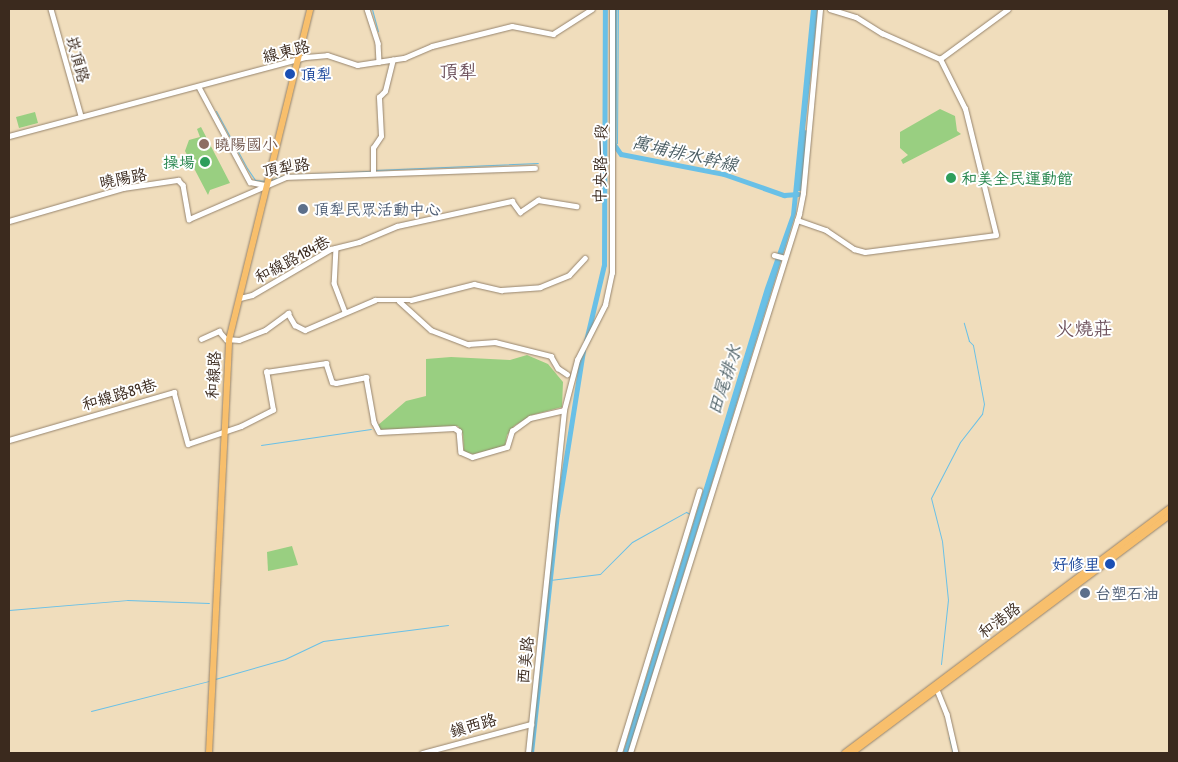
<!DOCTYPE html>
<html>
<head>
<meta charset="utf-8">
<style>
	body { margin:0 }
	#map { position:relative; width:1178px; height:762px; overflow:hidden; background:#f0ddbc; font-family:"Patrick Hand","LXGW WenKai TC",sans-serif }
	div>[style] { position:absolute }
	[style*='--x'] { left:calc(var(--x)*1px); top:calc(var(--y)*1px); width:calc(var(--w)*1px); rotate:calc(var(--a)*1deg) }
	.green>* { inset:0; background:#99cf81 }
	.water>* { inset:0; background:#69c0e7 }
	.stream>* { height:1px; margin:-0.5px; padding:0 0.5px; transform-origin:0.5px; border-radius:0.5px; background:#69c0e7 }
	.canal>* { height:4.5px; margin:-2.25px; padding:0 2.25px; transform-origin:2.25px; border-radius:2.25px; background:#69c0e7 }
	.river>* { height:8px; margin:-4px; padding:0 4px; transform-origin:4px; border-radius:4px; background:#69c0e7 }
	.roads { filter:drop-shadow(0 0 1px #96846d) drop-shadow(0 0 1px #96846d) }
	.minor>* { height:4.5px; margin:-2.25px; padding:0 2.25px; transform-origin:2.25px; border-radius:2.25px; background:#fff }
	.major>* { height:5.5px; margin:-2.75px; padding:0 2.75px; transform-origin:2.75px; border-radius:2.75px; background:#f8bf6c }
	.dots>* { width:14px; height:14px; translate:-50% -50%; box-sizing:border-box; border:2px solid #fff; border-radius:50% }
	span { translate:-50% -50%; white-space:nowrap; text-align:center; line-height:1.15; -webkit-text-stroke:4px #fff; paint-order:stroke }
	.street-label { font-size:16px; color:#3b2a1e }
	.transit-label { font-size:16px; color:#164399 }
	.left { translate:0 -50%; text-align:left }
	.right { translate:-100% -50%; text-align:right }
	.education-label { font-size:16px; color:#785e54 }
	.leisure-label { font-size:16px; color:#27864d }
	.service-label { font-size:16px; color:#4e5e75 }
	.water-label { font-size:18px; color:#4b5e64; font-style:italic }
	.quarter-label { font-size:19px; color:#6d515c }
	.frame { position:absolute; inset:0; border:10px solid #3b2a1e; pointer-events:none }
</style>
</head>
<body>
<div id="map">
	<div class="green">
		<div style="clip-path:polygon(940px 109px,955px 116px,957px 131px,961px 134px,903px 164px,901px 160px,908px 155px,900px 148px,900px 132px)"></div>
		<div style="clip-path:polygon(35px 112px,38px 123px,19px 128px,16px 117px)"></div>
		<div style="clip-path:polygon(201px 127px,230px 183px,210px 190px,208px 195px,185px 151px,189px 140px,200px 137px,197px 129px)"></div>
		<div style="clip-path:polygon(527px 355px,548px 364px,563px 382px,562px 407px,532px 415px,514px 426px,507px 435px,505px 446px,474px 454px,464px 453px,463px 434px,458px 426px,381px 430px,377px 426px,406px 401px,426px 396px,426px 359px,451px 357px,510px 360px)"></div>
		<div style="clip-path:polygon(292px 546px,298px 565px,268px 571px,267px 552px)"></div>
	</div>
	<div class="water">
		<div style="clip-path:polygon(811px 9px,818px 9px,796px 213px,628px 753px,623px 753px,765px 288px,791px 215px)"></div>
	</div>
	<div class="stream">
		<div style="--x:372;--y:9;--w:23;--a:75"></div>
		<div style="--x:216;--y:111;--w:65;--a:61.5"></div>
		<div style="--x:247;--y:168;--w:14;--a:56"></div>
		<div style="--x:255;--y:180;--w:10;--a:6"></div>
		<div style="--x:617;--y:143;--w:134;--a:-89.6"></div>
		<div style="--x:375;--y:170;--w:163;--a:-2.5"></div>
		<div style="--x:288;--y:175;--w:83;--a:-2.8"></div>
		<div style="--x:271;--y:180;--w:12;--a:-20"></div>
		<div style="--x:261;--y:445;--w:111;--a:-8.3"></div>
		<div style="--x:550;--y:580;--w:50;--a:-6.8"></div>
		<div style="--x:600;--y:574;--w:45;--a:-45"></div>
		<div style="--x:632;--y:542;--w:62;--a:-29.1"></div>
		<div style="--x:686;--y:512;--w:4;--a:27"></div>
		<div style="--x:9;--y:610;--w:118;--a:-4.8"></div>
		<div style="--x:127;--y:600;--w:82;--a:2.1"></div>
		<div style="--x:941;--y:664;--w:64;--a:-83.8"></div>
		<div style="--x:948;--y:600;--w:59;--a:-95.8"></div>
		<div style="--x:942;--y:541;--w:44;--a:-104.3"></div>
		<div style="--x:931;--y:498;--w:63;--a:-62.6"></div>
		<div style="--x:960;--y:442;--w:36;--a:-52"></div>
		<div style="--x:982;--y:414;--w:10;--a:-79"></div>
		<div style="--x:984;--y:404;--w:60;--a:-100.6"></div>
		<div style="--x:973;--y:345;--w:6;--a:-135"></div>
		<div style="--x:969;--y:341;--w:19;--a:-106"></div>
		<div style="--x:215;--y:679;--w:73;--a:-15.9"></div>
		<div style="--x:285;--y:659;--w:42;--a:-25.3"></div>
		<div style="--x:323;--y:641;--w:126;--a:-7.3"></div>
		<div style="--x:91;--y:711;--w:122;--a:-14.3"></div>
		<div style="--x:949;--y:737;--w:16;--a:76"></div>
	</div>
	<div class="canal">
		<div style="--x:615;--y:9;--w:135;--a:90.4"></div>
		<div style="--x:614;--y:144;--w:12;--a:55"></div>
		<div style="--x:621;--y:154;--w:105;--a:11"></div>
		<div style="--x:724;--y:174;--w:64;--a:19.3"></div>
		<div style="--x:784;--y:195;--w:14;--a:-4"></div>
		<div style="--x:586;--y:341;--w:78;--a:-76.7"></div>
		<div style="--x:604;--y:265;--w:256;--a:-89.8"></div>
		<div style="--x:531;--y:753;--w:239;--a:-83.8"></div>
		<div style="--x:557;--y:515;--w:166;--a:-81"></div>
	</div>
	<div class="river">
		<div style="--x:799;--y:187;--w:53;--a:-83.5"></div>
		<div style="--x:628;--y:753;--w:55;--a:-75.2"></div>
	</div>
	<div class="roads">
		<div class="minor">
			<div style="--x:51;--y:9;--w:111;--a:74.3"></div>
			<div style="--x:367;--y:9;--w:36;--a:72"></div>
			<div style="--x:378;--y:43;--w:19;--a:87"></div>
			<div style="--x:830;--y:9;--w:27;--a:17"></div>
			<div style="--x:856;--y:17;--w:31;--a:32"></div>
			<div style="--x:882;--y:33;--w:64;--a:24.1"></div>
			<div style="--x:940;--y:59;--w:84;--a:-36.3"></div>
			<div style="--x:199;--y:87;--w:108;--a:61.8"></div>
			<div style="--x:250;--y:182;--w:15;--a:11"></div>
			<div style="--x:9;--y:136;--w:307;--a:-14.9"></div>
			<div style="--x:306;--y:57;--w:21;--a:-5"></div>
			<div style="--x:327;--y:55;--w:32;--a:18"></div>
			<div style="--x:357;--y:65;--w:48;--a:-8.5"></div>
			<div style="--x:404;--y:58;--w:30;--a:-23"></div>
			<div style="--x:432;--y:46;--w:82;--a:-14"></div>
			<div style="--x:512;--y:26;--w:42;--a:11"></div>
			<div style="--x:553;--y:34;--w:46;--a:-32.7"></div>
			<div style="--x:373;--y:172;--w:24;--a:-90"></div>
			<div style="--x:373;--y:148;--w:14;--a:-56"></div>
			<div style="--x:381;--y:136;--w:39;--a:-93"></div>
			<div style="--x:379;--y:97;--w:8;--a:-45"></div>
			<div style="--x:385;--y:91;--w:32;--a:-76"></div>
			<div style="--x:797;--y:220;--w:31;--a:19"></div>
			<div style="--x:826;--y:230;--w:34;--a:34"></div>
			<div style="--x:854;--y:249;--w:11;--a:15"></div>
			<div style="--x:865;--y:252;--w:132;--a:-7.4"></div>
			<div style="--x:996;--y:235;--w:130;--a:-103.8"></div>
			<div style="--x:965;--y:109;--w:56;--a:-116.6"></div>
			<div style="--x:9;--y:221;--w:119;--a:-16.1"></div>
			<div style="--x:123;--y:188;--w:56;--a:-8.3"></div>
			<div style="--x:178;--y:180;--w:7;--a:45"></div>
			<div style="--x:183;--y:185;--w:35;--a:80"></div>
			<div style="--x:189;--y:219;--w:106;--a:-23.4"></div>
			<div style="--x:286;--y:177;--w:249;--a:-2.1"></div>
			<div style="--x:336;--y:248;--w:35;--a:93"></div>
			<div style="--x:334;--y:283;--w:30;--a:69"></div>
			<div style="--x:774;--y:255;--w:11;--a:15"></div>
			<div style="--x:240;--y:298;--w:12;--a:-14"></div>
			<div style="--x:252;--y:295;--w:91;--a:-30.2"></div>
			<div style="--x:331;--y:249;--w:29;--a:-14"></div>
			<div style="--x:359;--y:242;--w:41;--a:-22.8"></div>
			<div style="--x:397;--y:226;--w:118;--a:-12.3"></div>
			<div style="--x:512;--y:201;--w:14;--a:54"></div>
			<div style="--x:520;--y:212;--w:22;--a:-34"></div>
			<div style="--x:538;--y:200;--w:39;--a:9"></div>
			<div style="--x:399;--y:301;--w:43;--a:42.2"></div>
			<div style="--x:431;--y:330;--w:40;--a:21"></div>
			<div style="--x:468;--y:344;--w:27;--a:-4"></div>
			<div style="--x:495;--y:342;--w:58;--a:14"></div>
			<div style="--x:551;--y:356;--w:14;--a:60"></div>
			<div style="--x:558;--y:368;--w:11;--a:34"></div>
			<div style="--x:201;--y:339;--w:20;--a:-24"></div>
			<div style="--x:219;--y:331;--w:11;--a:49"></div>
			<div style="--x:226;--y:339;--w:13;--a:4"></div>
			<div style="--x:239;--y:340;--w:28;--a:-21"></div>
			<div style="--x:265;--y:330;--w:29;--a:-36"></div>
			<div style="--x:288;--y:313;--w:14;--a:60"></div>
			<div style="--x:295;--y:325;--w:11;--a:27"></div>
			<div style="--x:305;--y:330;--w:76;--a:-23.2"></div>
			<div style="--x:375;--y:300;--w:36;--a:0"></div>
			<div style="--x:411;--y:300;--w:65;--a:-14.3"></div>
			<div style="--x:474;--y:284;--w:28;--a:13"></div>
			<div style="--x:501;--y:290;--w:39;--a:-4"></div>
			<div style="--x:540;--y:287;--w:31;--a:-22"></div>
			<div style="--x:569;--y:275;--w:23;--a:-47"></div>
			<div style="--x:9;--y:440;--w:172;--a:-16.2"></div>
			<div style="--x:174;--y:392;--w:54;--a:74.9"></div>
			<div style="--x:188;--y:444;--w:56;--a:-18.8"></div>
			<div style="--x:241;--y:426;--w:36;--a:-27"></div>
			<div style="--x:273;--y:410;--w:39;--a:-100"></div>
			<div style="--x:266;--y:372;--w:61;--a:-8.5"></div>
			<div style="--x:326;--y:363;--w:20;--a:72"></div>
			<div style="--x:332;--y:382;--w:4;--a:14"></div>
			<div style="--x:336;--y:383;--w:31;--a:-11"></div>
			<div style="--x:366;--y:377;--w:46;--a:79.9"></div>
			<div style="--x:374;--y:422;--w:11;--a:63"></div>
			<div style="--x:379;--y:432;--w:75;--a:-3.1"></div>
			<div style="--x:454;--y:428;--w:6;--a:31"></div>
			<div style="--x:459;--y:431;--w:21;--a:85"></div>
			<div style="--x:461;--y:452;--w:12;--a:24"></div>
			<div style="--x:472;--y:457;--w:36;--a:-16"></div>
			<div style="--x:507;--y:447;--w:17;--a:-73"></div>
			<div style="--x:512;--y:431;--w:22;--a:-36"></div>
			<div style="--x:530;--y:418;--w:35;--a:-13"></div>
			<div style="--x:936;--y:687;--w:29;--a:68"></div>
			<div style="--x:947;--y:714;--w:40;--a:77"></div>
			<div style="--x:422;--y:753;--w:113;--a:-14.9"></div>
			<div style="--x:528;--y:753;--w:345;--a:-84"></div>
			<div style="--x:564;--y:410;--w:52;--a:-75.4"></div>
			<div style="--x:577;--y:360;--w:62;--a:-63"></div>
			<div style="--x:605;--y:305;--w:33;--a:-78"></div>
			<div style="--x:612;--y:273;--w:264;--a:-90"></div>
			<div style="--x:619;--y:753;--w:274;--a:-73"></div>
			<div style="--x:630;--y:753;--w:565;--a:-72.59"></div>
			<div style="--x:799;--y:214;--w:21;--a:-79"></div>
			<div style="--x:803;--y:193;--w:185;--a:-84.7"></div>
		</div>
		<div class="major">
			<div style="--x:209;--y:753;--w:413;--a:-87.2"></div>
			<div style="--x:229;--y:340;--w:341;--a:-76.2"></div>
			<div style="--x:845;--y:753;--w:406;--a:-37"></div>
			<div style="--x:852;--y:753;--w:396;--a:-36.8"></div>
		</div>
	</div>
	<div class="dots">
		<div style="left:290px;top:74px;background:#1a4fb4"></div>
		<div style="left:204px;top:144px;background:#8d6e63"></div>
		<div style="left:205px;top:162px;background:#2e9e5b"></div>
		<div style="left:951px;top:178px;background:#2e9e5b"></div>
		<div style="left:303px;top:209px;background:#5c6f8a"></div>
		<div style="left:1110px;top:564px;background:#1a4fb4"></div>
		<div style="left:1085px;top:593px;background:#5c6f8a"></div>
	</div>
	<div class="street-label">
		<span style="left:286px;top:51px;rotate:-14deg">線東路</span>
		<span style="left:78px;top:59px;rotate:74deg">崁頂路</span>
		<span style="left:600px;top:164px;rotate:-89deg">中央路一段</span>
		<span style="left:286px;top:167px;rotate:-9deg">頂犁路</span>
		<span style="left:123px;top:178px;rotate:-11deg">曉陽路</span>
		<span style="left:292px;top:259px;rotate:-28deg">和線路184巷</span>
		<span style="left:213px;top:375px;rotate:-87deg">和線路</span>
		<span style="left:119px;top:394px;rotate:-16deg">和線路89巷</span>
		<span style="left:999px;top:620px;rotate:-37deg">和港路</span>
		<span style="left:525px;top:660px;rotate:-84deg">西美路</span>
		<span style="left:473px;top:725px;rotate:-16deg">鎮西路</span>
	</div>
	<div class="transit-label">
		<span class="left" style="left:300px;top:74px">頂犁</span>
		<span class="right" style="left:1100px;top:564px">好修里</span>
	</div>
	<div class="education-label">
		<span class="left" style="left:214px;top:144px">曉陽國小</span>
	</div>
	<div class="leisure-label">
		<span class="right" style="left:195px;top:162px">操場</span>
		<span class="left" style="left:961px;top:178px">和美全民運動館</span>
	</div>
	<div class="service-label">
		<span class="left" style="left:313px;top:209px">頂犁民眾活動中心</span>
		<span class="left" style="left:1095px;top:593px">台塑石油</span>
	</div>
	<div class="water-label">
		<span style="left:685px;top:154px;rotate:13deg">寓埔排水幹線</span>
		<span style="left:725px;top:380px;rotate:-72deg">田尾排水</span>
	</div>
	<div class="quarter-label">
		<span style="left:458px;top:72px">頂犁</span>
		<span style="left:1084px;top:329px">火燒莊</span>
	</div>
	<div class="frame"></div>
</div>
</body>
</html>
